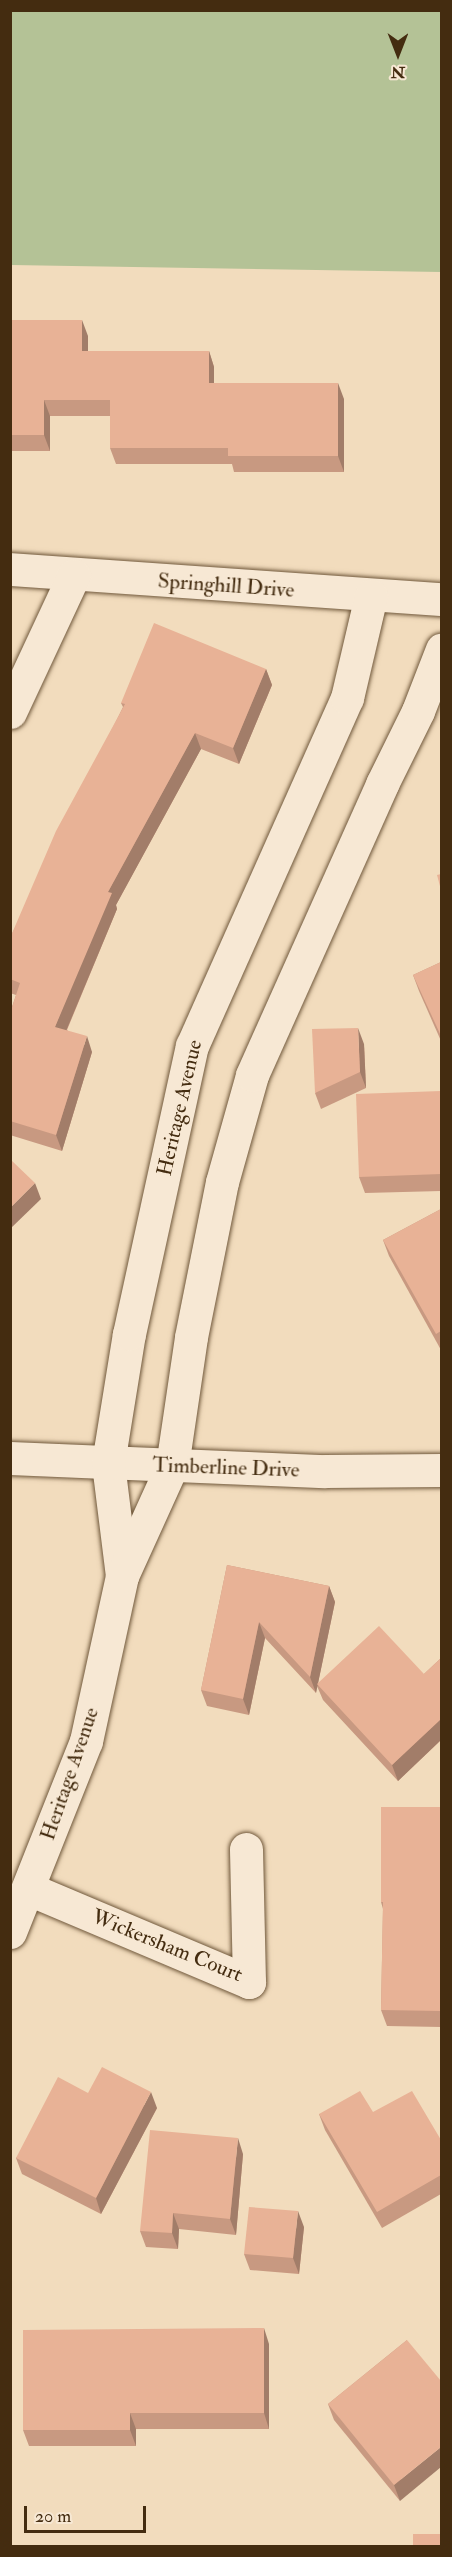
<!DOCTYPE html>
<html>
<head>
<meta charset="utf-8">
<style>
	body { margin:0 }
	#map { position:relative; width:452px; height:2557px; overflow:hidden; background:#f2dcbd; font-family:"IM FELL Double Pica",serif }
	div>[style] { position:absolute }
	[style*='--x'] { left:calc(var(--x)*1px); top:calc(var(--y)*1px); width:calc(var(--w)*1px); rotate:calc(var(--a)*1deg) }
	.green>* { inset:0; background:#b4c296 }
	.roads { filter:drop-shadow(0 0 2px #70583b) drop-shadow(0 0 2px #70583b) }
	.minor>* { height:33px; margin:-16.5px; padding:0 16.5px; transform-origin:16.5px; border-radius:16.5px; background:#f7e8d4 }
	.wall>* { inset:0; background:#c89981 }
	.shaded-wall>* { inset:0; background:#a27d69 }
	.building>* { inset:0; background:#e8b296 }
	span { translate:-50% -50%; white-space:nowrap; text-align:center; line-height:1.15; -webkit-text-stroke:4.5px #f7e8d4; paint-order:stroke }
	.street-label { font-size:21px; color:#442c10 }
	.frame { position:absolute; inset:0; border:12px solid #442c10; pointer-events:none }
	.north { position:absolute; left:368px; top:24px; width:60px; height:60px; -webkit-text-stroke:4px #f7e8d4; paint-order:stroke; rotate:180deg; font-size:16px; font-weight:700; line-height:24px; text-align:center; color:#442c10 }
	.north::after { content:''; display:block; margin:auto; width:21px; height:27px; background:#442c10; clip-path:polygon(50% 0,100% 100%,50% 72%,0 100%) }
	.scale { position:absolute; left:24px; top:2506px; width:122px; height:27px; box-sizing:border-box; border:3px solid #442c10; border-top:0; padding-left:8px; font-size:18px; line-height:21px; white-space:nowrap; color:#442c10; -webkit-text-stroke:4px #f7e8d4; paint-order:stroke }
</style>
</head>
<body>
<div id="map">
	<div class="green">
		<div style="clip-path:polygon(11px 10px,441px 11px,441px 272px,11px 265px)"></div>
	</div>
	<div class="roads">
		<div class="minor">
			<div style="--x:10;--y:569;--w:433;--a:4"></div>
			<div style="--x:10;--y:712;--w:151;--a:-65"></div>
			<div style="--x:10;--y:1458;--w:315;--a:2.4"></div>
			<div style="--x:325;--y:1471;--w:117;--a:-0.5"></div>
			<div style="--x:122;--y:1576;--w:114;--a:-97.1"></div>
			<div style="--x:108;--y:1463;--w:131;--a:-80.8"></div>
			<div style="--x:129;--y:1334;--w:295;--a:-77.7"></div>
			<div style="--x:192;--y:1046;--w:381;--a:-66"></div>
			<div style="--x:347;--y:698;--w:105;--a:-76.8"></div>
			<div style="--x:29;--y:1889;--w:239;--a:22.9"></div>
			<div style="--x:249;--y:1982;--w:133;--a:-91.3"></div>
			<div style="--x:10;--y:1932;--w:206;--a:-68.3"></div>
			<div style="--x:86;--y:1741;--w:169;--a:-77.7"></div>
			<div style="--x:122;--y:1576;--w:121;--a:-65.6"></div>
			<div style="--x:172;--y:1466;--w:130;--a:-81.6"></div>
			<div style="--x:191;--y:1337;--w:158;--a:-78.7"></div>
			<div style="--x:222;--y:1182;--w:111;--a:-74.3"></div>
			<div style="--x:252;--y:1075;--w:319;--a:-65.9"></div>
			<div style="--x:382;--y:784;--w:81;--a:-63.7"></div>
			<div style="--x:418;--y:711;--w:66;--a:-68.8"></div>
		</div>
	</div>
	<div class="wall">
		<div style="clip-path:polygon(10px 320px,88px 336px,88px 351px,209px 351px,214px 367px,214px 383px,344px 399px,344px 472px,234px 472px,232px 464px,116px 464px,110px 448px,110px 416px,50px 416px,50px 451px,10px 451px)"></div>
		<div style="clip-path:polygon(266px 669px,272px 685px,239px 764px,201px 749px,116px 905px,117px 909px,67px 1030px,92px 1052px,62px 1151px,10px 1135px,10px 1013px,16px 995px,10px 993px,10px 938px,123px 707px,121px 703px)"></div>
		<div style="clip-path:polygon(441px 962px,441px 1041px,419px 991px,413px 975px)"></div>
		<div style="clip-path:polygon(364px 1044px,366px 1088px,321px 1109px,315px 1093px)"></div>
		<div style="clip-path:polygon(441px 1091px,441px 1191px,365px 1193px,359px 1177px)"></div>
		<div style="clip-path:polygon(441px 1209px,441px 1350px,389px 1256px,383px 1240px)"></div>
		<div style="clip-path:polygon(227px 1565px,329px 1586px,335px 1602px,318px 1683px,424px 1674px,441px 1658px,441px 1740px,398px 1781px,323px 1700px,317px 1686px,316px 1693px,265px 1638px,249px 1715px,207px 1706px,201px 1690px)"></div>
		<div style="clip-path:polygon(441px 1807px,441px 2027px,387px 2026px,381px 2010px,383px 1909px,381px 1902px)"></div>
		<div style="clip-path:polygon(88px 2093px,157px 2108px,101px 2214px,22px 2174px,16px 2158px)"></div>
		<div style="clip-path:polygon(373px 2112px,441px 2140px,441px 2194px,382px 2228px,325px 2130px,319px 2114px)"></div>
		<div style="clip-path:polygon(243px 2154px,236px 2235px,179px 2229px,178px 2249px,146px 2247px,140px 2231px)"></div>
		<div style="clip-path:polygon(304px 2227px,299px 2274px,250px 2270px,244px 2254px)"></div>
		<div style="clip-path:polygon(407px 2340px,400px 2501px,334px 2420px,328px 2404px)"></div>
		<div style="clip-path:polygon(269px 2344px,269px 2429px,136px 2429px,136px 2446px,29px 2446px,23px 2430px)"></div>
	</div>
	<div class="shaded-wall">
		<div style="clip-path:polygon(82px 320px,88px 336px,88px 367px,82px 351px)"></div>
		<div style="clip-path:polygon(209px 351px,214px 367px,214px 399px,209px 383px)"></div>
		<div style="clip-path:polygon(338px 383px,344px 399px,344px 472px,338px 456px)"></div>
		<div style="clip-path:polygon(44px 400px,50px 416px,50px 451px,44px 435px)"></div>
		<div style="clip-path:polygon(266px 669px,272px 685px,239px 764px,233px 748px)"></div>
		<div style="clip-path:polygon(195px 733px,201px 749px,116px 905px,117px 909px,61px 1043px,55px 1027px,108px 892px)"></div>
		<div style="clip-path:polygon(358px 1028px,364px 1044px,366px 1088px,360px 1072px)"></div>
		<div style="clip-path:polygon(87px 1036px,92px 1052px,62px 1151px,56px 1135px)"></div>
		<div style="clip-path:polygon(35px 1183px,41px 1199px,10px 1229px,10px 1208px)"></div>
		<div style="clip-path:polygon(329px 1586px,335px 1602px,316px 1693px,310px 1677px)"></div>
		<div style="clip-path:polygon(259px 1622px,265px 1638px,249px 1715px,243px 1699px)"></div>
		<div style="clip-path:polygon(441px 1719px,441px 1740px,398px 1781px,392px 1765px)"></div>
		<div style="clip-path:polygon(151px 2092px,157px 2108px,101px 2214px,96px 2198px)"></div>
		<div style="clip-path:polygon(238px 2138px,243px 2154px,236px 2235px,230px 2219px)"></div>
		<div style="clip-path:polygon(298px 2211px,304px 2227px,299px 2274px,293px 2258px)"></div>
		<div style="clip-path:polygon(173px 2213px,179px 2229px,178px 2249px,172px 2233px)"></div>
		<div style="clip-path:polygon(264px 2328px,269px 2344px,269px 2429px,264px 2413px)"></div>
		<div style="clip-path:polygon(130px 2413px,136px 2429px,136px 2446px,130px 2430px)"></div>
		<div style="clip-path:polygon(441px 2447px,441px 2467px,400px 2501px,394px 2485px)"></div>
	</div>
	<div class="building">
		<div style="clip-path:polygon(10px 320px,82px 320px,82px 351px,209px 351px,209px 383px,338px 383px,338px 456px,228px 456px,228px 448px,110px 448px,110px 400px,44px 400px,44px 435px,10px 435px)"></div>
		<div style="clip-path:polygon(154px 623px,266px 669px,233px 748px,195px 733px,108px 892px,112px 893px,55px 1027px,87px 1036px,56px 1135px,10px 1121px,10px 1013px,20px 983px,10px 979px,10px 938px,56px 831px,125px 704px,121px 703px)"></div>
		<div style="clip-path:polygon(441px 874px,441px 890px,437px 875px)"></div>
		<div style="clip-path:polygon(441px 962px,441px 1036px,413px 975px)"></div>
		<div style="clip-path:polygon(358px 1028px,360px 1072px,315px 1093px,312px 1029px)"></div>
		<div style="clip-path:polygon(441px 1091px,441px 1174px,359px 1177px,356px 1094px)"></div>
		<div style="clip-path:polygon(10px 1159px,35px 1183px,10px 1208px)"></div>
		<div style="clip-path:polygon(441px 1209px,441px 1331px,436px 1334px,383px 1240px)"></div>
		<div style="clip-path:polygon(227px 1565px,329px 1586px,310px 1677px,259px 1622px,243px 1699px,201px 1690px)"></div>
		<div style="clip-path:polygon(379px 1626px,424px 1674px,441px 1658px,441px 1719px,392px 1765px,317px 1684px)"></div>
		<div style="clip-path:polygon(381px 1807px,441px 1807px,441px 2011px,381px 2010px,383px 1902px,381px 1902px)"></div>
		<div style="clip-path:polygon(102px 2067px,151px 2092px,96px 2198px,16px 2158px,58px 2077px,88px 2093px)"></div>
		<div style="clip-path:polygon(360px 2091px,373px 2112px,412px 2091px,441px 2140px,441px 2175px,377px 2212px,319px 2114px)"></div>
		<div style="clip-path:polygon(150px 2130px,238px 2138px,230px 2219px,173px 2213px,172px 2233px,140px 2231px)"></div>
		<div style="clip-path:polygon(249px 2207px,298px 2211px,293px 2258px,244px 2254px)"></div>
		<div style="clip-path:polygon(264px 2328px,264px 2413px,130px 2413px,130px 2430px,23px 2430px,23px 2330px)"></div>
		<div style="clip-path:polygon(407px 2340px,441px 2381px,441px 2447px,394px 2485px,328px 2404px)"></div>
		<div style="clip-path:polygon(413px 2534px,441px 2534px,441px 2547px,413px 2547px)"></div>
	</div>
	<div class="street-label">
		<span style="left:226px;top:586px;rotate:4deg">Springhill Drive</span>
		<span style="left:180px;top:1108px;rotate:-77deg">Heritage Avenue</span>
		<span style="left:226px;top:1468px;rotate:2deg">Timberline Drive</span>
		<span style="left:70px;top:1774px;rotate:-71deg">Heritage Avenue</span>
		<span style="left:167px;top:1946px;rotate:22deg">Wickersham Court</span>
	</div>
	<div class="frame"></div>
	<div class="north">N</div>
	<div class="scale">20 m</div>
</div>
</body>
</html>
